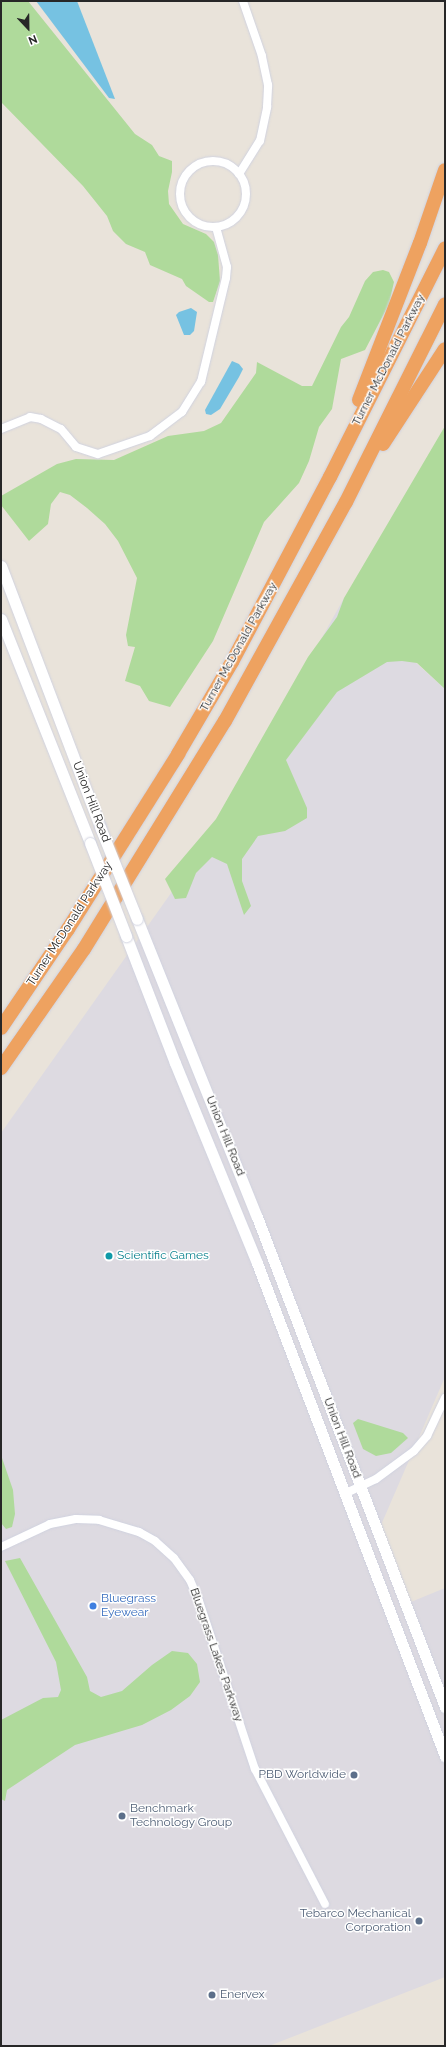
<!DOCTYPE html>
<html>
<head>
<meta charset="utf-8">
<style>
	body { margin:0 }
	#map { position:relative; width:446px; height:2047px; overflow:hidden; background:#e9e3da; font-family:Raleway,sans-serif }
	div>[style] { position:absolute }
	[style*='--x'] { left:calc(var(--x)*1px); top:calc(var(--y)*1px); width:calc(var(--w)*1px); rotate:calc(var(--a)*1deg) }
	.industrial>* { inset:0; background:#dddae1 }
	.green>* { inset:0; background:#afda9b }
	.water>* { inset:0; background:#76c2e2 }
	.roads { filter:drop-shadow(0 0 1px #d0d2df) drop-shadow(0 0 1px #d0d2df) }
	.street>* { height:8px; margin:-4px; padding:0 4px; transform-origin:4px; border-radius:4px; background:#fff }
	.street>.ring { margin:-4px; padding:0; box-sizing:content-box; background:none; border:8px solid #fff; border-radius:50% }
	.secondary>* { height:11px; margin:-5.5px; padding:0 5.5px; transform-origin:5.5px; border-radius:5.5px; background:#fff }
	.highway>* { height:14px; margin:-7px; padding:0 7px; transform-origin:7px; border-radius:7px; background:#eea260 }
	.bridges { filter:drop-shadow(0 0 1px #d0d2df) drop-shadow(0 0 1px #d0d2df) }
	.secondary-bridge>* { height:11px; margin:-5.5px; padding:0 5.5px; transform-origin:5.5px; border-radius:5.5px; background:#fff }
	.dots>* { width:11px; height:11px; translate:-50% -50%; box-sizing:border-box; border:2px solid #fff; border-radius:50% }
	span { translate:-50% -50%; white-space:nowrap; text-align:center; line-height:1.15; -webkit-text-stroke:3px #fff; paint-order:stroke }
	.street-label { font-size:12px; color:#272727 }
	.culture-label { font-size:12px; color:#0d838f }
	.left { translate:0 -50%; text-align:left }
	.shop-label { font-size:12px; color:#366cbe }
	.service-label { font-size:12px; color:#4e5e75 }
	.right { translate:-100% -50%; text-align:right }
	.frame { position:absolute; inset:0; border:2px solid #272727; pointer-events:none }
	.north { position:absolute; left:8px; top:8px; width:40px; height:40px; -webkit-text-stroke:3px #fff; paint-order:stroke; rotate:158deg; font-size:11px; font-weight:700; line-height:16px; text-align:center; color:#272727 }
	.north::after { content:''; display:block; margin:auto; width:14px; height:18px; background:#272727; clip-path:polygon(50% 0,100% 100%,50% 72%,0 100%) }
</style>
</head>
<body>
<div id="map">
	<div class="industrial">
		<div style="clip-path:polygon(344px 598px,445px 689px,445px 1377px,375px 1539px,406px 1604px,445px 1588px,445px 1977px,269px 2046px,1px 2046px,1px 1133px,210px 838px)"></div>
	</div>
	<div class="green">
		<div style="clip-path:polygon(1px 1px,28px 1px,135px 134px,152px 145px,159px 156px,172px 161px,172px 172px,168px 191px,169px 204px,183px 224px,206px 234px,214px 242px,218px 255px,220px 281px,213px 302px,209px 302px,186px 286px,182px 279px,150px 265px,145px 252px,126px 244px,113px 231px,107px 216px,83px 186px,1px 102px)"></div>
		<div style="clip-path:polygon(383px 270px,389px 272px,394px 282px,389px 304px,365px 350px,341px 359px,332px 409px,319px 427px,309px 461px,299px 483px,264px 522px,213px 641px,170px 707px,149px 701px,140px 686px,125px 681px,135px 647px,128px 646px,126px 635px,137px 578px,118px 541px,105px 524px,87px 508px,70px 495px,60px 492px,51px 504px,48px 524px,29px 541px,1px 505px,1px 496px,57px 464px,76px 459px,114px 460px,168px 436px,204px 431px,221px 423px,256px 373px,257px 362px,302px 386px,312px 386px,341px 327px,349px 317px,365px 281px,373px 272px)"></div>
		<div style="clip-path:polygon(445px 426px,445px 689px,417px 663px,402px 661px,387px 662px,337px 692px,286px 760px,307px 808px,307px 818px,285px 831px,258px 836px,242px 859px,242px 881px,251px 906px,244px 915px,227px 864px,212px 857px,196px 873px,186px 898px,175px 899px,165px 879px,216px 819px,308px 657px,337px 617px,344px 598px)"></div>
		<div style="clip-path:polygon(358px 1419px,403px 1433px,408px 1438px,391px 1453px,376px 1456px,363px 1449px,353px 1423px)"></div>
		<div style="clip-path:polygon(1px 1455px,13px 1490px,15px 1514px,12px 1527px,6px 1529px,1px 1523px)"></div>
		<div style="clip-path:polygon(20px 1558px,87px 1677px,90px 1691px,101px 1697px,122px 1691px,152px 1665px,172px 1651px,188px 1653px,197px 1664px,200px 1682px,190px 1696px,171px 1710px,142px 1725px,75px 1745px,7px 1790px,5px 1801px,1px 1799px,1px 1720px,43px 1698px,58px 1697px,61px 1690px,56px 1662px,5px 1561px)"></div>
	</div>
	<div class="water">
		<div style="clip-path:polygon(36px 1px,77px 1px,115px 99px,109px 98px)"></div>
		<div style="clip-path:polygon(191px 308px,197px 312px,194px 331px,190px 335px,184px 335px,176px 315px,179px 312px)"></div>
		<div style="clip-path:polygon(232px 361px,239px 364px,243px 369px,239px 377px,220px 409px,211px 415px,206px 414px,205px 410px)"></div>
	</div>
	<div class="roads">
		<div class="street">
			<div class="ring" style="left:180px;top:161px;width:58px;height:58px"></div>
			<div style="--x:239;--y:174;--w:39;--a:-58"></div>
			<div style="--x:260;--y:141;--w:35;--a:-78"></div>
			<div style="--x:267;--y:107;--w:22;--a:-87"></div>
			<div style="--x:268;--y:85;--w:30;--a:-102"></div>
			<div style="--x:262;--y:56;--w:58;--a:-109.1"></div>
			<div style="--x:1;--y:429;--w:31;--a:-22"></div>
			<div style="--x:30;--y:417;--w:11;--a:10"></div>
			<div style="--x:41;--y:419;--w:22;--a:27"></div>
			<div style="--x:61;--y:429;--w:23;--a:50"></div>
			<div style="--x:76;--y:447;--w:23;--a:18"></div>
			<div style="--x:98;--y:454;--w:55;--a:-19.1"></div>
			<div style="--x:150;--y:436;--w:40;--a:-37"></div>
			<div style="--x:182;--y:412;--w:36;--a:-58"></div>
			<div style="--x:201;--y:382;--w:107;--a:-76.5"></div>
			<div style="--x:226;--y:278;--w:11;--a:-85"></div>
			<div style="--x:227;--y:267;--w:41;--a:-105.4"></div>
			<div style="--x:344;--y:1494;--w:35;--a:-25"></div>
			<div style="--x:376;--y:1479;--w:47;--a:-36.4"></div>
			<div style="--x:414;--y:1451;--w:20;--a:-49"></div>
			<div style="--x:427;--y:1436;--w:42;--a:-64.7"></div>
			<div style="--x:1;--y:1547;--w:54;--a:-25.1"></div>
			<div style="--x:50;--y:1524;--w:26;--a:-11"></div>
			<div style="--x:76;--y:1519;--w:23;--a:2"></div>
			<div style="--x:99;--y:1520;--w:42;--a:16.7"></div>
			<div style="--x:139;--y:1532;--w:18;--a:29"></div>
			<div style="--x:155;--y:1541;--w:25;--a:42"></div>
			<div style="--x:174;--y:1558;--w:27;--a:54"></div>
			<div style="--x:190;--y:1580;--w:23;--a:67"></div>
			<div style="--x:199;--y:1601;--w:177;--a:71.6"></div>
			<div style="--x:255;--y:1769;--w:152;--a:62.6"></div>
		</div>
		<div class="secondary">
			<div style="--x:1;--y:566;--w:279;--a:69.2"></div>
			<div style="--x:1;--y:619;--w:241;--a:68.3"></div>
			<div style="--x:137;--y:919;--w:321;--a:68.1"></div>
			<div style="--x:257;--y:1217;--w:525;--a:69.01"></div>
			<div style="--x:126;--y:936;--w:136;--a:68.9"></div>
			<div style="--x:175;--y:1063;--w:216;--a:67.7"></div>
			<div style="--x:257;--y:1263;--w:528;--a:69.13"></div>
		</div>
		<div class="highway">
			<div style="--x:359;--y:400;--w:168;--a:-68.8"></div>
			<div style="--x:420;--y:243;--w:77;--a:-71.1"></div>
			<div style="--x:383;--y:444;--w:113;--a:-56.9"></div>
			<div style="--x:1;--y:1028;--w:120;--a:-55.9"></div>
			<div style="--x:68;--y:929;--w:207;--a:-57.8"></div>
			<div style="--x:178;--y:754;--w:107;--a:-59.6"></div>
			<div style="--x:232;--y:662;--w:209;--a:-62.1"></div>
			<div style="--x:330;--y:477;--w:256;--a:-63.3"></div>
			<div style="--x:1;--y:1068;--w:145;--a:-55.1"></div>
			<div style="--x:84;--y:949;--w:268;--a:-58.3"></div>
			<div style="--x:225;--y:721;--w:250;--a:-61.1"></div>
			<div style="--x:346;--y:502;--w:221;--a:-63.4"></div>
		</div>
	</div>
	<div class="bridges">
		<div class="secondary-bridge">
			<div style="--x:100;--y:827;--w:99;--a:68.1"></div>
			<div style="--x:90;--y:843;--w:100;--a:68.8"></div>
		</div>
	</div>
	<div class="dots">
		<div style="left:109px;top:1256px;background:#0f9aa8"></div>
		<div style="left:93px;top:1606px;background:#3f7fe0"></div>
		<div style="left:354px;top:1775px;background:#5c6f8a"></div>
		<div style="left:122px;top:1816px;background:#5c6f8a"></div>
		<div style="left:419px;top:1921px;background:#5c6f8a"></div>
		<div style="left:212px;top:1995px;background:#5c6f8a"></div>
	</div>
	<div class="street-label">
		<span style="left:389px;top:360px;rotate:-63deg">Turner McDonald Parkway</span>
		<span style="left:239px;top:647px;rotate:-61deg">Turner McDonald Parkway</span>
		<span style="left:91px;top:802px;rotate:69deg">Union Hill Road</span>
		<span style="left:70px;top:924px;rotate:-57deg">Turner McDonald Parkway</span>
		<span style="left:225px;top:1136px;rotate:68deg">Union Hill Road</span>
		<span style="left:342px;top:1438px;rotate:69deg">Union Hill Road</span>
		<span style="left:216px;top:1655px;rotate:71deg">Bluegrass Lakes Parkway</span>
	</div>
	<div class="culture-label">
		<span class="left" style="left:117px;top:1256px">Scientific Games</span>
	</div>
	<div class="shop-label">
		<span class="left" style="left:101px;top:1606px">Bluegrass<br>Eyewear</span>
	</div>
	<div class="service-label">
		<span class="right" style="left:346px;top:1775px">PBD Worldwide</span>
		<span class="left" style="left:130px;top:1816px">Benchmark<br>Technology Group</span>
		<span class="right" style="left:411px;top:1921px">Tebarco Mechanical<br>Corporation</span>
		<span class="left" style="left:220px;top:1995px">Enervex</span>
	</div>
	<div class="frame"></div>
	<div class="north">N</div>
</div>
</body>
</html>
